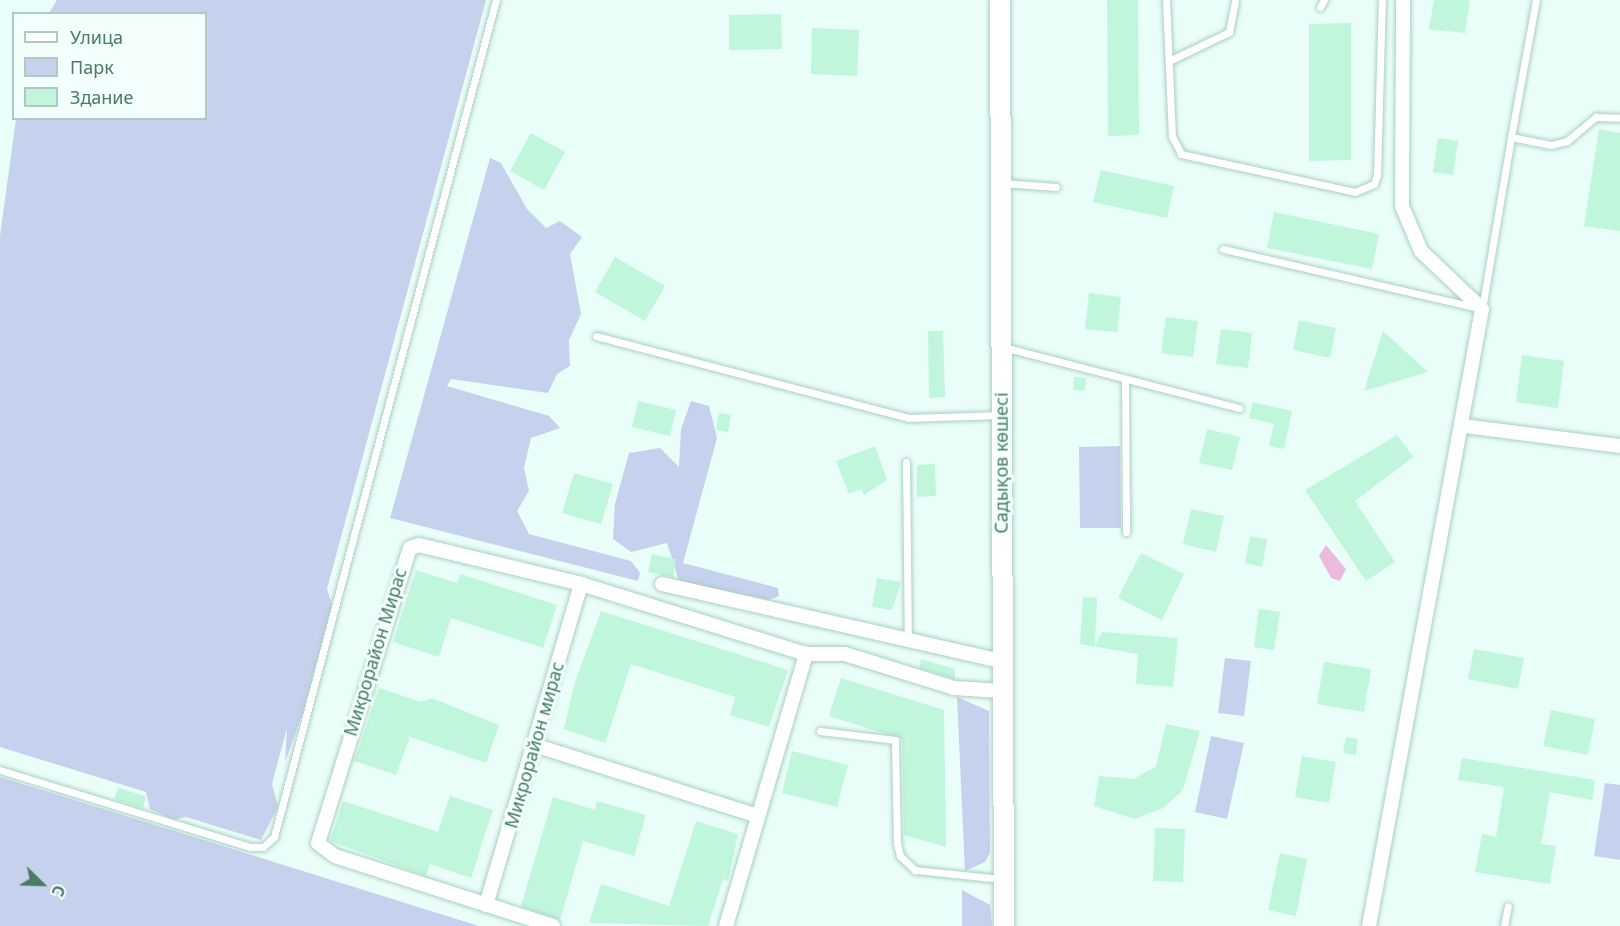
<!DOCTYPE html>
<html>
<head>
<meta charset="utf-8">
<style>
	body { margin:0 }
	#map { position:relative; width:1620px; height:926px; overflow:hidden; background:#eafef9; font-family:"Noto Sans",sans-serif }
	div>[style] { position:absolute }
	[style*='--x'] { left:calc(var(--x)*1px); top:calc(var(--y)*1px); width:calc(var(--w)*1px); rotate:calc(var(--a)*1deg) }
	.green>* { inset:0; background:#c6d1ee }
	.water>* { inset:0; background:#eabbdd }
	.building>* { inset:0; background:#bff6dc }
	.roads { filter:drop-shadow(0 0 2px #aad0c0) drop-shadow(0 0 2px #aad0c0) }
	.lane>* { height:7px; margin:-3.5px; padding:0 3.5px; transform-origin:3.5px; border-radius:3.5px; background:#fff }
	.street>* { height:14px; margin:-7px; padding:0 7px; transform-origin:7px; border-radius:7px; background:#fff }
	.secondary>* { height:20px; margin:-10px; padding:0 10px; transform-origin:10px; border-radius:10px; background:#fff }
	span { translate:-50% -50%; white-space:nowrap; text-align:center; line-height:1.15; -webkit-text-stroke:6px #f2fffc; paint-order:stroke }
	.street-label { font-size:18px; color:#4a7c62 }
	.legend { position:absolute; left:12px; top:12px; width:195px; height:108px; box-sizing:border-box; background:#f2fffc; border:2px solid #afcbbe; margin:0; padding:8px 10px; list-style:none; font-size:18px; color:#4a7c62 }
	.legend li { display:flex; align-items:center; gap:12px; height:30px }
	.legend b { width:30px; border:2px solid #afcbbe }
	.north { position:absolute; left:12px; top:854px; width:60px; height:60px; -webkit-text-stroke:4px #f2fffc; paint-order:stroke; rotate:113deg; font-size:16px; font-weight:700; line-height:24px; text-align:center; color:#4a7c62 }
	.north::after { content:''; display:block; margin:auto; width:21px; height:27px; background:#4a7c62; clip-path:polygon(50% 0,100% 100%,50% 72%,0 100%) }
</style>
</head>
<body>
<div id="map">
	<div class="green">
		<div style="clip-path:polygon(57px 0,486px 0,327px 589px,332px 605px,303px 713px,285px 762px,287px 728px,272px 784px,278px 807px,261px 840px,186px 817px,174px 820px,150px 809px,146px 792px,0 747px,0 236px,16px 119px,206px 118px,206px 14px,49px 13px)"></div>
		<div style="clip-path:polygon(490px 158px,501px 163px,527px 209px,546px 228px,560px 221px,582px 237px,570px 254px,581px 314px,569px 340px,570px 366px,557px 374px,548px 393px,451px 379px,447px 386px,549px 416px,560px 428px,531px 438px,524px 468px,529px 491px,517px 511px,529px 534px,631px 561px,640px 573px,638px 581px,390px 518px)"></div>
		<div style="clip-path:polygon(691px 401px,709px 406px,717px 438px,683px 563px,778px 588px,779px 596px,769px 600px,679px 581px,667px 543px,631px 552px,613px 539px,615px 504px,629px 453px,660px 448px,679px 467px,681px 429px)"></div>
		<div style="clip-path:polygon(1120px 446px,1121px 528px,1080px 528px,1079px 447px)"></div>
		<div style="clip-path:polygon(1225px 658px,1251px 661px,1244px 716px,1218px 713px)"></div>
		<div style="clip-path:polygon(957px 697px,989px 711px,990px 853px,985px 862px,965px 871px)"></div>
		<div style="clip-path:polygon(1211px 736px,1244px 743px,1227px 819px,1195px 812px)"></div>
		<div style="clip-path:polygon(0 777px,207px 841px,479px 926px,0 926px)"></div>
		<div style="clip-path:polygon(1605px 783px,1620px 785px,1620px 860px,1594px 856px)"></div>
		<div style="clip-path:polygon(962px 890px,990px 905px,992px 926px,962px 926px)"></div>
	</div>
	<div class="water">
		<div style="clip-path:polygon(1326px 545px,1346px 569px,1340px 581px,1331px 578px,1319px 556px)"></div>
	</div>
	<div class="building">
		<div style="clip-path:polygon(1107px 0,1138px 0,1139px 135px,1108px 136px)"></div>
		<div style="clip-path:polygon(1434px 0,1470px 0,1465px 33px,1429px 29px)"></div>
		<div style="clip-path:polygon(781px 14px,782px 49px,729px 50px,729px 15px)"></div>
		<div style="clip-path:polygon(1351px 23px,1351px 160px,1309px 161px,1309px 24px)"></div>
		<div style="clip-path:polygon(812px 28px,859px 30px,857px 76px,811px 74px)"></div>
		<div style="clip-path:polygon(1599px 129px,1620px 133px,1620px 231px,1584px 226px)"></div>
		<div style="clip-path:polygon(531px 133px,565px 152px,544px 190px,510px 171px)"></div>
		<div style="clip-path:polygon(1438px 138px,1458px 141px,1453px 175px,1433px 172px)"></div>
		<div style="clip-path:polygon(1101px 170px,1174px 186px,1167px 218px,1093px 202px)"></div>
		<div style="clip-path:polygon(1274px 212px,1379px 234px,1372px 269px,1267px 248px)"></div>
		<div style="clip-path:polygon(615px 257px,665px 286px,645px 321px,595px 292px)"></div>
		<div style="clip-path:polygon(1089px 293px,1121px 297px,1117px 332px,1085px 329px)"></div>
		<div style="clip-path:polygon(1166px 317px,1198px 321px,1193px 357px,1161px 353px)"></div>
		<div style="clip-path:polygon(1299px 320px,1336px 328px,1330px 358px,1293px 350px)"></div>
		<div style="clip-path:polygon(1221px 329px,1252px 333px,1248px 368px,1216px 364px)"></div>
		<div style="clip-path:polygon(928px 331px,943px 331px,945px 397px,929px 398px)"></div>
		<div style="clip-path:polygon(1383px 331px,1428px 372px,1364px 391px)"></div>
		<div style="clip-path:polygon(1522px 355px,1564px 361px,1558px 408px,1516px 402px)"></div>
		<div style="clip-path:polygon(1074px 377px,1086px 378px,1085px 391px,1073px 390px)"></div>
		<div style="clip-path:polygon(638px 401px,676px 410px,670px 436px,632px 427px)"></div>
		<div style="clip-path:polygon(1253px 402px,1292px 411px,1284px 449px,1269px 446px,1274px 424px,1249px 418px)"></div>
		<div style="clip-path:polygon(719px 413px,731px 415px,728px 432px,716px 430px)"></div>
		<div style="clip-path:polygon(1207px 429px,1240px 437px,1232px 470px,1199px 463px)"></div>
		<div style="clip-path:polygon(1397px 435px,1413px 457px,1355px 501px,1395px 562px,1366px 581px,1305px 490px)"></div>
		<div style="clip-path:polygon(875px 446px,887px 480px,864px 495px,861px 489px,849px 494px,836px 461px)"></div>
		<div style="clip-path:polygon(935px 464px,936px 496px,917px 497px,917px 465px)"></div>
		<div style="clip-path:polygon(574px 473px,613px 484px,601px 524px,562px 513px)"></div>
		<div style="clip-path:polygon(1191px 509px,1224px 516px,1216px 552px,1183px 544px)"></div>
		<div style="clip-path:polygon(1250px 536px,1267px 539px,1262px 567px,1245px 563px)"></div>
		<div style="clip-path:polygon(1141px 553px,1184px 574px,1162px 620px,1118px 598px)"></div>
		<div style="clip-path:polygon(652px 554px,676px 559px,673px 577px,648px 572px)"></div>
		<div style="clip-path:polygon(416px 570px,457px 583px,460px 574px,557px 605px,543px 648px,451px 618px,439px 657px,393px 642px)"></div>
		<div style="clip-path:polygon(877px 578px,901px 582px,892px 610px,872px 607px)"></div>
		<div style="clip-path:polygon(1083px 597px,1097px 598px,1095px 646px,1102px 632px,1178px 638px,1173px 687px,1136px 684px,1138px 654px,1080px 644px)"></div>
		<div style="clip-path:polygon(1259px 609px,1280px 612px,1274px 650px,1254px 647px)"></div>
		<div style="clip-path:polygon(601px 611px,788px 670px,769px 727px,730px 715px,735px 697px,631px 664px,605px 743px,564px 729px,574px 685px)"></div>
		<div style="clip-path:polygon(1474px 649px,1524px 658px,1518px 689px,1468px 679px)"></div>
		<div style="clip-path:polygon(921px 659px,955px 669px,955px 679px,919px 668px)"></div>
		<div style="clip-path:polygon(1324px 662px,1371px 669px,1364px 712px,1317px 704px)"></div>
		<div style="clip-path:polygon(841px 678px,944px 710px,946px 847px,904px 835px,902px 739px,829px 716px)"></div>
		<div style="clip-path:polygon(379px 688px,421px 702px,432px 698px,499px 725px,486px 763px,410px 737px,396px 775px,354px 761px)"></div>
		<div style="clip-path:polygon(1551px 710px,1595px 719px,1588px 755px,1543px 746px)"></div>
		<div style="clip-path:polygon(1166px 724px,1200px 731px,1183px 790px,1163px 808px,1135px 819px,1094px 806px,1099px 776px,1134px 779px,1156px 766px)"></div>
		<div style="clip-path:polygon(1346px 737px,1358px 739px,1356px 755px,1343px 753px)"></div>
		<div style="clip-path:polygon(792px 751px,848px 765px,837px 807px,782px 793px)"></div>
		<div style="clip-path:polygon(1302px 756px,1336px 762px,1329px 803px,1295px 797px)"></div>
		<div style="clip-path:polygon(1462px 758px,1595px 780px,1592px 800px,1550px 792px,1541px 844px,1556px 846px,1550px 884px,1475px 872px,1482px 834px,1496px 837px,1504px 787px,1458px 780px)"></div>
		<div style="clip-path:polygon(118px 788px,146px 796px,143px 808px,114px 799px)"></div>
		<div style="clip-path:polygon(450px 796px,493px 810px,471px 878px,430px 864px,426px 876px,330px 841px,343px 801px,438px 832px)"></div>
		<div style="clip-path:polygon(553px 797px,595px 810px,597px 801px,646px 815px,634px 856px,583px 841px,560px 920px,521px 906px)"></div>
		<div style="clip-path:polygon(696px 821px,738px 834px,728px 881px,723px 880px,708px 926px,589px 923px,601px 884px,669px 906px)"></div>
		<div style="clip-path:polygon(1155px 828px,1185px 829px,1183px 882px,1153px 881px)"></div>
		<div style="clip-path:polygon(1280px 853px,1307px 859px,1296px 916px,1268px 910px)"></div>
	</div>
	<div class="roads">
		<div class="lane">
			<div style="--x:1166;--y:0;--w:136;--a:87.5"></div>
			<div style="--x:1172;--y:136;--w:20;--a:63"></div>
			<div style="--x:1181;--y:154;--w:178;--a:12.3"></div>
			<div style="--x:1355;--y:192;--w:21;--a:-23"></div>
			<div style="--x:1374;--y:184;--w:9;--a:-72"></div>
			<div style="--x:1377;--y:175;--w:175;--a:-88.4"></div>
			<div style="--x:1320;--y:7;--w:8;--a:-60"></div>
			<div style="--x:1169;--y:61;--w:67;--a:-25.8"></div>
			<div style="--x:1229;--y:32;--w:32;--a:-79"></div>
			<div style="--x:1511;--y:137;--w:139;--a:-79.7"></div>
			<div style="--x:1002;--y:183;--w:54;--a:4.2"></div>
			<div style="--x:1223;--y:249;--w:266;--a:13"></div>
			<div style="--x:1482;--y:309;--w:174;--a:-80.4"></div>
			<div style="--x:1511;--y:137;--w:41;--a:11.3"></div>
			<div style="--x:1551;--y:145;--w:16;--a:-14"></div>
			<div style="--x:1567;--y:141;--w:38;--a:-40"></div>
			<div style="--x:1596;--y:117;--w:24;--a:2"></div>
			<div style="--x:596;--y:336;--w:323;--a:14.7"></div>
			<div style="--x:908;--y:418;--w:93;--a:-1.8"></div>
			<div style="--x:1003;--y:347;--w:244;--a:14.5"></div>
			<div style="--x:1125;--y:379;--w:153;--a:89.6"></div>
			<div style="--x:906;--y:462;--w:178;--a:89.4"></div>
			<div style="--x:820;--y:731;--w:76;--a:6.8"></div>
			<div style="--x:895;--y:740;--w:103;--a:88.9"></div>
			<div style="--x:897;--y:843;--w:13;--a:77"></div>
			<div style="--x:900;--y:856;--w:21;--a:43"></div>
			<div style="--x:915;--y:870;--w:86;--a:6"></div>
			<div style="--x:0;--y:770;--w:262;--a:17.1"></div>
			<div style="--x:250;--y:847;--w:13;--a:0"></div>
			<div style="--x:263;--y:847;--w:15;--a:-42"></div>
			<div style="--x:274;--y:837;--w:866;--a:-75.15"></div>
			<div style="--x:1504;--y:926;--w:20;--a:-79"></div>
		</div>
		<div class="street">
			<div style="--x:1464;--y:426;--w:157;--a:7.3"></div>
			<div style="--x:662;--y:584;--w:349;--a:12.8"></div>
			<div style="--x:534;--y:745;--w:235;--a:17.6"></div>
			<div style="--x:486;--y:905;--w:335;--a:-73.5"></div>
			<div style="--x:553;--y:926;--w:229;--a:-162.2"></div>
			<div style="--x:335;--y:856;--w:21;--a:-143"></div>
			<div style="--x:318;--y:843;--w:309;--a:-72.7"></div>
			<div style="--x:410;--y:548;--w:9;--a:-18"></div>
			<div style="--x:419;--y:545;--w:167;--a:13.5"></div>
			<div style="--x:581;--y:584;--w:236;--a:17.3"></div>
			<div style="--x:806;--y:654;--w:39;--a:0"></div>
			<div style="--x:845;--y:654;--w:114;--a:17.3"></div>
			<div style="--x:954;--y:688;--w:48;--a:3.6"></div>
			<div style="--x:726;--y:926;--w:284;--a:-73.6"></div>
			<div style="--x:1369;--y:926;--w:627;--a:-79.62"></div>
			<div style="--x:1482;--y:309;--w:84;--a:-136.4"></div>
			<div style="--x:1421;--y:251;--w:49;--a:-112.9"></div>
			<div style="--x:1402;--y:206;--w:206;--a:-89.7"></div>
		</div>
		<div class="secondary">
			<div style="--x:1000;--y:0;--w:926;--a:89.75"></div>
		</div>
	</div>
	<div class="street-label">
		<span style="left:1001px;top:463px;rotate:-90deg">Садықов көшесі</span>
		<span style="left:375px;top:652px;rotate:-73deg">Микрорайон Мирас</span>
		<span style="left:534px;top:745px;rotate:-74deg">Микрорайон мирас</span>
	</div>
	<ul class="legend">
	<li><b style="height:8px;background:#fff"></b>Улица</li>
	<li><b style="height:16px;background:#c6d1ee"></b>Парк</li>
	<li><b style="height:16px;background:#bff6dc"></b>Здание</li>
	</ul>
	<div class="north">С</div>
</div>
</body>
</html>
